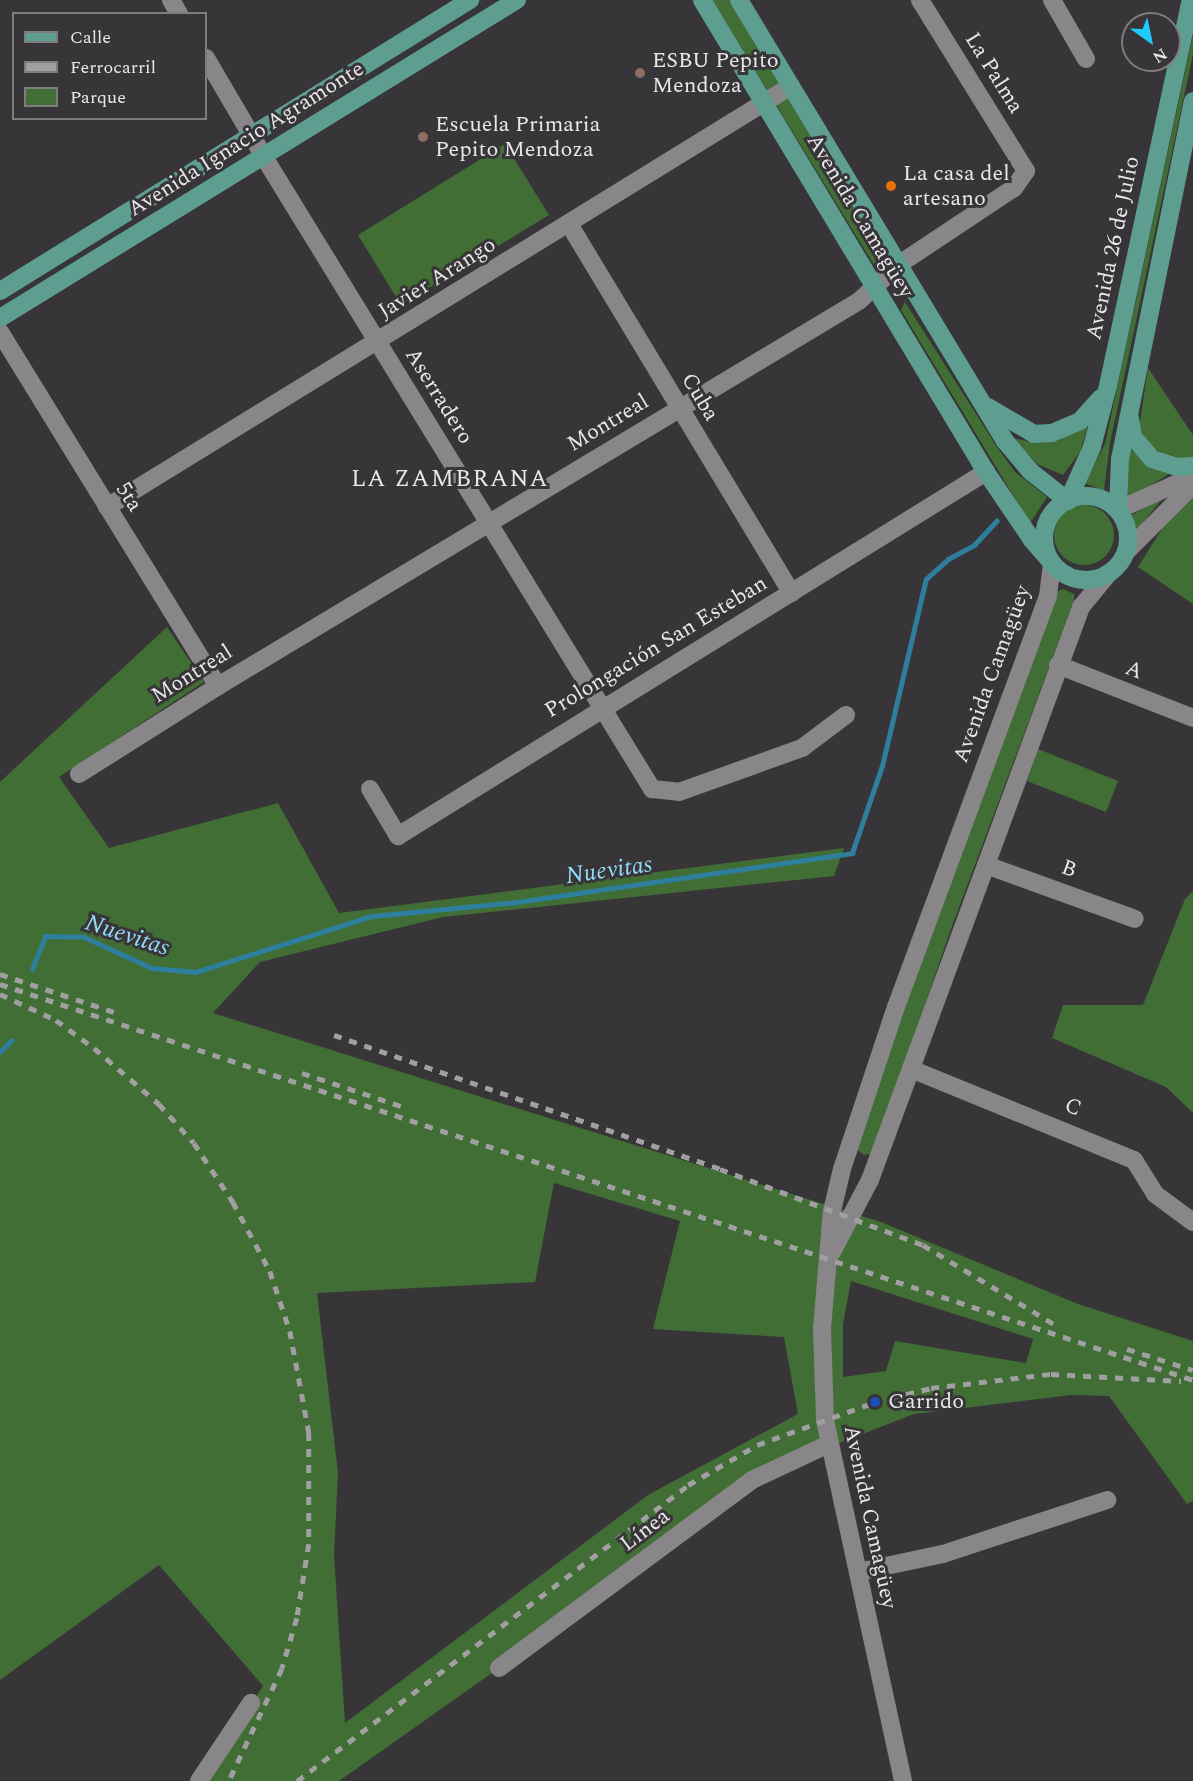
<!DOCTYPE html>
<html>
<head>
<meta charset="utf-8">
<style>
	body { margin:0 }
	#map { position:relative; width:1193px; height:1781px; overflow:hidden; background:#383538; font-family:Spectral,serif }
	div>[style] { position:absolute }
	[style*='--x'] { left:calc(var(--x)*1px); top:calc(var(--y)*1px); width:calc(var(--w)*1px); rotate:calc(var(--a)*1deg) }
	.green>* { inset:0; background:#416e35 }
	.round { border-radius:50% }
	.stream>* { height:4.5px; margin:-2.25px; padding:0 2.25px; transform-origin:2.25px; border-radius:2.25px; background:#2e7e9e }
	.street>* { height:18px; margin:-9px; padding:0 9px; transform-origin:9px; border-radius:9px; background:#89868a }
	.secondary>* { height:18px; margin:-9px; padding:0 9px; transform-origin:9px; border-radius:9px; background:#89868a }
	.primary>* { height:18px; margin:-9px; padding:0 9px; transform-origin:9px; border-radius:9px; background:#5e9e91 }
	.primary>.ring { margin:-9px; padding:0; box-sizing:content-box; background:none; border:18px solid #5e9e91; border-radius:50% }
	.rail>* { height:4.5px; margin-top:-2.25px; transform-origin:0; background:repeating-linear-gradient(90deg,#a29fa2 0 8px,transparent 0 16px) }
	.dots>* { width:16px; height:16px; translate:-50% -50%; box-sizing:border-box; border:3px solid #383538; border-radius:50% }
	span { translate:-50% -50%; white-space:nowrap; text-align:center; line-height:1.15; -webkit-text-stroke:6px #383538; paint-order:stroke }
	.poi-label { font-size:22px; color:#e9e7e9 }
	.left { translate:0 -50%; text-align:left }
	.street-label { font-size:22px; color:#e9e7e9 }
	.neighbourhood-label { font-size:24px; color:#e9e7e9; letter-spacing:1.5px }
	.water-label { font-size:24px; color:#92dbfc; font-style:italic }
	.legend { position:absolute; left:12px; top:12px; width:195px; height:108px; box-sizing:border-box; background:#383538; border:2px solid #7f7c7f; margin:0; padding:8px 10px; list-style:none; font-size:18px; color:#e9e7e9 }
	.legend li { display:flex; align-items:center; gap:12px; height:30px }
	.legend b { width:30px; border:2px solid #7f7c7f }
	.north { position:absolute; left:1121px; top:12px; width:60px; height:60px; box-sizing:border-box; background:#383538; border:2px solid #7f7c7f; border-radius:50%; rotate:147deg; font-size:16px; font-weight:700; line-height:24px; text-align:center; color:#e9e7e9 }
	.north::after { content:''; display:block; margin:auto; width:21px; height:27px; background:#20c9fd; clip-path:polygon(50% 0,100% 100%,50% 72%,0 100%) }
</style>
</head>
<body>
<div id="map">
	<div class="green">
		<div style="clip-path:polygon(712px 0,730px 0,885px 258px,885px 265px,874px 265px)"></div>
		<div style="clip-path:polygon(1193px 35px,1193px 54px,1110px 443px,1104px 490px,1084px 483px,1105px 444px)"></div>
		<div style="clip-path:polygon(505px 144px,549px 215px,401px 305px,358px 235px)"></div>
		<div style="clip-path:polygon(905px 302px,997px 447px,1015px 472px,1047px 497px,1030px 523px,901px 310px)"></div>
		<div style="clip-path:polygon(1148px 368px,1193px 435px,1193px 460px,1173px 461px,1149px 445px,1139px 428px)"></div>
		<div style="clip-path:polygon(1088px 425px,1080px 452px,1063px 475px,1037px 464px,1013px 438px,1035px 443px,1057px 441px)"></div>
		<div style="clip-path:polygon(1127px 446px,1151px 467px,1169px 474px,1128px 499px)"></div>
		<div style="clip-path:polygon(1163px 498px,1135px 532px,1132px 515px)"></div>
		<div style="clip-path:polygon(1193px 498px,1193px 604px,1138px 567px,1163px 527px)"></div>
		<div class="round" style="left:1054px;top:505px;width:60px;height:60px"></div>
		<div style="clip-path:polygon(1063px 589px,1074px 594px,1074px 600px,951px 929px,874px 1153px,864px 1155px,855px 1148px,963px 845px,1058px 591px)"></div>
		<div style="clip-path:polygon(evenodd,167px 627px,204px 682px,59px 777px,109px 848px,278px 803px,339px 913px,844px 848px,834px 876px,443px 917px,260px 962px,213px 1013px,881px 1222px,1078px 1304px,1193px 1341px,1193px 1501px,1187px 1504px,1109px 1396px,1071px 1395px,914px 1414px,754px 1476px,499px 1668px,339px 1781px,202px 1781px,263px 1686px,159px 1565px,0 1680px,0 782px,167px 627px,554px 1183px,680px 1221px,653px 1329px,784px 1337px,798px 1414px,648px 1495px,345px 1723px,334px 1555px,338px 1473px,317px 1293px,535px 1282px,554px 1183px,167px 627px,851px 1281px,1033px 1339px,1026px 1363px,895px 1341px,886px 1371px,843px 1377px,843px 1324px,851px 1281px)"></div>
		<div style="clip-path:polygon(1038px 749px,1118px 781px,1106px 812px,1027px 781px)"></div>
		<div style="clip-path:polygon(1193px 891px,1193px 1113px,1166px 1087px,1052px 1038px,1063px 1005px,1143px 1005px,1185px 899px)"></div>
	</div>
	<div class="stream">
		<div style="--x:32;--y:969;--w:35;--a:-68"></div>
		<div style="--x:45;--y:936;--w:39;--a:1"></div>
		<div style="--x:84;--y:937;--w:75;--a:24.5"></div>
		<div style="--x:152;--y:968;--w:44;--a:5.2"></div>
		<div style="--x:196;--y:972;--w:185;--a:-17.7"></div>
		<div style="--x:372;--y:916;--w:146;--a:-5.5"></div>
		<div style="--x:517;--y:902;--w:339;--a:-8.3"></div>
		<div style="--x:852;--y:853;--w:92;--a:-71"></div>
		<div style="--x:882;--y:766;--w:192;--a:-76.8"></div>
		<div style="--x:926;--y:579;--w:30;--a:-42"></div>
		<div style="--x:948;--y:559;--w:30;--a:-28"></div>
		<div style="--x:974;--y:545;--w:33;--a:-47"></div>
		<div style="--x:0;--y:1052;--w:16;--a:-45"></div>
	</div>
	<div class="street">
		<div style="--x:1052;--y:0;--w:68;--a:60"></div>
		<div style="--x:264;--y:157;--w:742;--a:58.45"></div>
		<div style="--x:652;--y:789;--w:27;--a:6"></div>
		<div style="--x:679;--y:792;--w:131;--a:-19.7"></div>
		<div style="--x:802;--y:748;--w:55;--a:-36.9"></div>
		<div style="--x:569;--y:224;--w:431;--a:58.9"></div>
		<div style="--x:0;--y:332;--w:416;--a:58.4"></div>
		<div style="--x:107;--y:507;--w:803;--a:-31.61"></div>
		<div style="--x:1058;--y:665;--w:145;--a:21.4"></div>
		<div style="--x:79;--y:774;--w:165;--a:-32.3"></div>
		<div style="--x:218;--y:686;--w:748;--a:-30.99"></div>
		<div style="--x:859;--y:301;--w:53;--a:-42.7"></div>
		<div style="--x:898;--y:265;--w:139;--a:-33.6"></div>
		<div style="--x:1014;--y:188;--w:21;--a:-55"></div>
		<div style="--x:1026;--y:171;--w:201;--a:-121.8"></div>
		<div style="--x:370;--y:789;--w:55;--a:59.2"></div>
		<div style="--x:398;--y:836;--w:692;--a:-31.76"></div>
		<div style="--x:986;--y:865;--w:158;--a:19.9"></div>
		<div style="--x:911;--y:1069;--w:241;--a:22.2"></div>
		<div style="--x:1134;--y:1160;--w:40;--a:58"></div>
		<div style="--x:1155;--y:1194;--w:47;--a:36.4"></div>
		<div style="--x:858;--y:1572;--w:87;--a:-12"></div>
		<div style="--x:943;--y:1554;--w:173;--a:-18.2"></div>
		<div style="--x:499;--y:1668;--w:315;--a:-36.6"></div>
		<div style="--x:752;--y:1480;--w:85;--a:-25.1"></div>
		<div style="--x:199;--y:1781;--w:94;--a:-56.3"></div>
	</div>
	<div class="secondary">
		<div style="--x:171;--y:0;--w:16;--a:60"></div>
		<div style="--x:206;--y:58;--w:115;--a:59.6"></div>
		<div style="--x:1118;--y:510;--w:80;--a:-24.3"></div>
		<div style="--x:1126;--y:552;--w:95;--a:-45"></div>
		<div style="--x:832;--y:1252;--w:81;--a:-62.2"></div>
		<div style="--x:870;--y:1180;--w:611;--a:-69.78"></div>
		<div style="--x:1081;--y:607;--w:44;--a:-50.5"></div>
		<div style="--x:903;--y:1781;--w:370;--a:-102.2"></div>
		<div style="--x:825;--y:1419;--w:90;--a:-91.9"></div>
		<div style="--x:822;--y:1329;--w:118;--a:-85.2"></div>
		<div style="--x:832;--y:1211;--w:43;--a:-76.6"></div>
		<div style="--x:842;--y:1169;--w:171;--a:-71.6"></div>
		<div style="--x:896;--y:1007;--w:438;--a:-69.7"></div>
		<div style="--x:1048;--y:596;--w:33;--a:-83"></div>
	</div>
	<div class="primary">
		<div style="--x:702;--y:0;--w:551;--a:58.96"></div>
		<div style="--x:986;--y:472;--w:82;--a:55.9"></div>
		<div style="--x:1032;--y:540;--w:30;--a:49"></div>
		<div style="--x:739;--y:0;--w:515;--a:58.9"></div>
		<div style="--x:1005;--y:441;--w:39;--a:50"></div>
		<div style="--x:1030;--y:471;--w:48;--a:38.3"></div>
		<div style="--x:1068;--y:501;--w:59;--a:-66"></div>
		<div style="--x:1092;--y:447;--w:63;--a:-75.3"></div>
		<div style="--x:1108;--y:386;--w:395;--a:-77.9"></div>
		<div style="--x:0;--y:291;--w:553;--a:-31.76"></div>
		<div style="--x:0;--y:318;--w:607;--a:-31.6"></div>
		<div style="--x:988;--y:407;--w:53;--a:30.4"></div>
		<div style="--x:1034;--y:434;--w:18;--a:-3"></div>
		<div style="--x:1052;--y:433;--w:30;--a:-23"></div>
		<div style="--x:1080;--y:421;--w:31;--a:-48"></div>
		<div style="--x:1130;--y:418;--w:19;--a:81"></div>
		<div style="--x:1133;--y:437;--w:29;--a:49"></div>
		<div style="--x:1152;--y:459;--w:26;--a:18"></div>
		<div style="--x:1177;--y:467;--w:16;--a:-4"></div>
		<div class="ring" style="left:1044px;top:496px;width:66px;height:66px"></div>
		<div style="--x:1118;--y:510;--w:51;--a:-87.8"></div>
		<div style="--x:1120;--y:459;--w:365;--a:-78.5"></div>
	</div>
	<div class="rail">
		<div style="--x:0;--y:974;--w:123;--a:18.4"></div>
		<div style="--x:0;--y:984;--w:1257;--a:18.36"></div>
		<div style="--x:0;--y:994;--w:62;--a:24.9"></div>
		<div style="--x:56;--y:1020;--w:47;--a:36.4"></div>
		<div style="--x:94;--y:1048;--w:86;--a:40.7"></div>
		<div style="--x:159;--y:1104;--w:52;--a:48.1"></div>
		<div style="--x:194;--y:1143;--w:71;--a:56.5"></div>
		<div style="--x:233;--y:1202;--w:78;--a:61.8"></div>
		<div style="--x:270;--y:1271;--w:63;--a:71.6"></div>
		<div style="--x:290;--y:1331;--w:104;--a:79.4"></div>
		<div style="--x:309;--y:1433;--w:111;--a:90"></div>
		<div style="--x:309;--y:1544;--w:75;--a:99.2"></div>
		<div style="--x:297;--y:1618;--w:53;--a:106.4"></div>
		<div style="--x:282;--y:1669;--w:124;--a:115.3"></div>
		<div style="--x:334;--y:1035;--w:409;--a:19.1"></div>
		<div style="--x:720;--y:1169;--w:217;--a:20.5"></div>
		<div style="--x:923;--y:1245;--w:159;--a:31.1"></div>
		<div style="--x:302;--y:1073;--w:111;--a:18.4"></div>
		<div style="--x:1127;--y:1349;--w:69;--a:17.7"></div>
		<div style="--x:297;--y:1781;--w:490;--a:-37.1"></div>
		<div style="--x:688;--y:1485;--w:80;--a:-30.1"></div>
		<div style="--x:757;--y:1445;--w:126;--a:-20"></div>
		<div style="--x:875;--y:1402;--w:58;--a:-14"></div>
		<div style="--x:931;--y:1388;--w:121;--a:-6.7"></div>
		<div style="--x:1051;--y:1374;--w:130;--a:3.1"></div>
	</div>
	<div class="dots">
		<div style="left:640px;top:73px;background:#8d6e63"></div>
		<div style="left:423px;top:137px;background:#8d6e63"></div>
		<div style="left:891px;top:186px;background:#e8710a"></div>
		<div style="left:875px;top:1402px;background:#1a4fb4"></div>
	</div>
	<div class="poi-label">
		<span class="left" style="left:652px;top:73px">ESBU Pepito<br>Mendoza</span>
		<span class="left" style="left:435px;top:137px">Escuela Primaria<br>Pepito Mendoza</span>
		<span class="left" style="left:903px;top:186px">La casa del<br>artesano</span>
		<span class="left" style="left:888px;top:1402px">Garrido</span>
	</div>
	<div class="street-label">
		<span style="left:994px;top:73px;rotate:58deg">La Palma</span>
		<span style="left:246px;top:139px;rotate:-32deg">Avenida Ignacio Agramonte</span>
		<span style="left:860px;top:216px;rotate:59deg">Avenida Camagüey</span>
		<span style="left:1113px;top:248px;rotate:-78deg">Avenida 26 de Julio</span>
		<span style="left:437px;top:278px;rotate:-32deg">Javier Arango</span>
		<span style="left:439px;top:396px;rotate:58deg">Aserradero</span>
		<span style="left:700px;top:397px;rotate:59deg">Cuba</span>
		<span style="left:608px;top:423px;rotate:-31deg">Montreal</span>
		<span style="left:129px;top:497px;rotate:58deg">5ta</span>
		<span style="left:656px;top:647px;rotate:-31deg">Prolongación San Esteban</span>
		<span style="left:1134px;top:670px;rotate:21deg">A</span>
		<span style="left:192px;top:674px;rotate:-32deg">Montreal</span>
		<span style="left:992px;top:674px;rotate:-70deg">Avenida Camagüey</span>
		<span style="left:1069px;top:869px;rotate:20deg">B</span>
		<span style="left:1073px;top:1107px;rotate:22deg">C</span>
		<span style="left:870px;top:1517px;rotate:78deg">Avenida Camagüey</span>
		<span style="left:645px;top:1530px;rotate:-37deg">Línea</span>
	</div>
	<div class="neighbourhood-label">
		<span style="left:450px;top:480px">LA ZAMBRANA</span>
	</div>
	<div class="water-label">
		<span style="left:609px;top:871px;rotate:-8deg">Nuevitas</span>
		<span style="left:127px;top:936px;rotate:18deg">Nuevitas</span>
	</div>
	<ul class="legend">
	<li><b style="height:8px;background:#5e9e91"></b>Calle</li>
	<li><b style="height:8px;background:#a29fa2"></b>Ferrocarril</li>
	<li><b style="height:16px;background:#416e35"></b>Parque</li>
	</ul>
	<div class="north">N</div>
</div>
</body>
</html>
